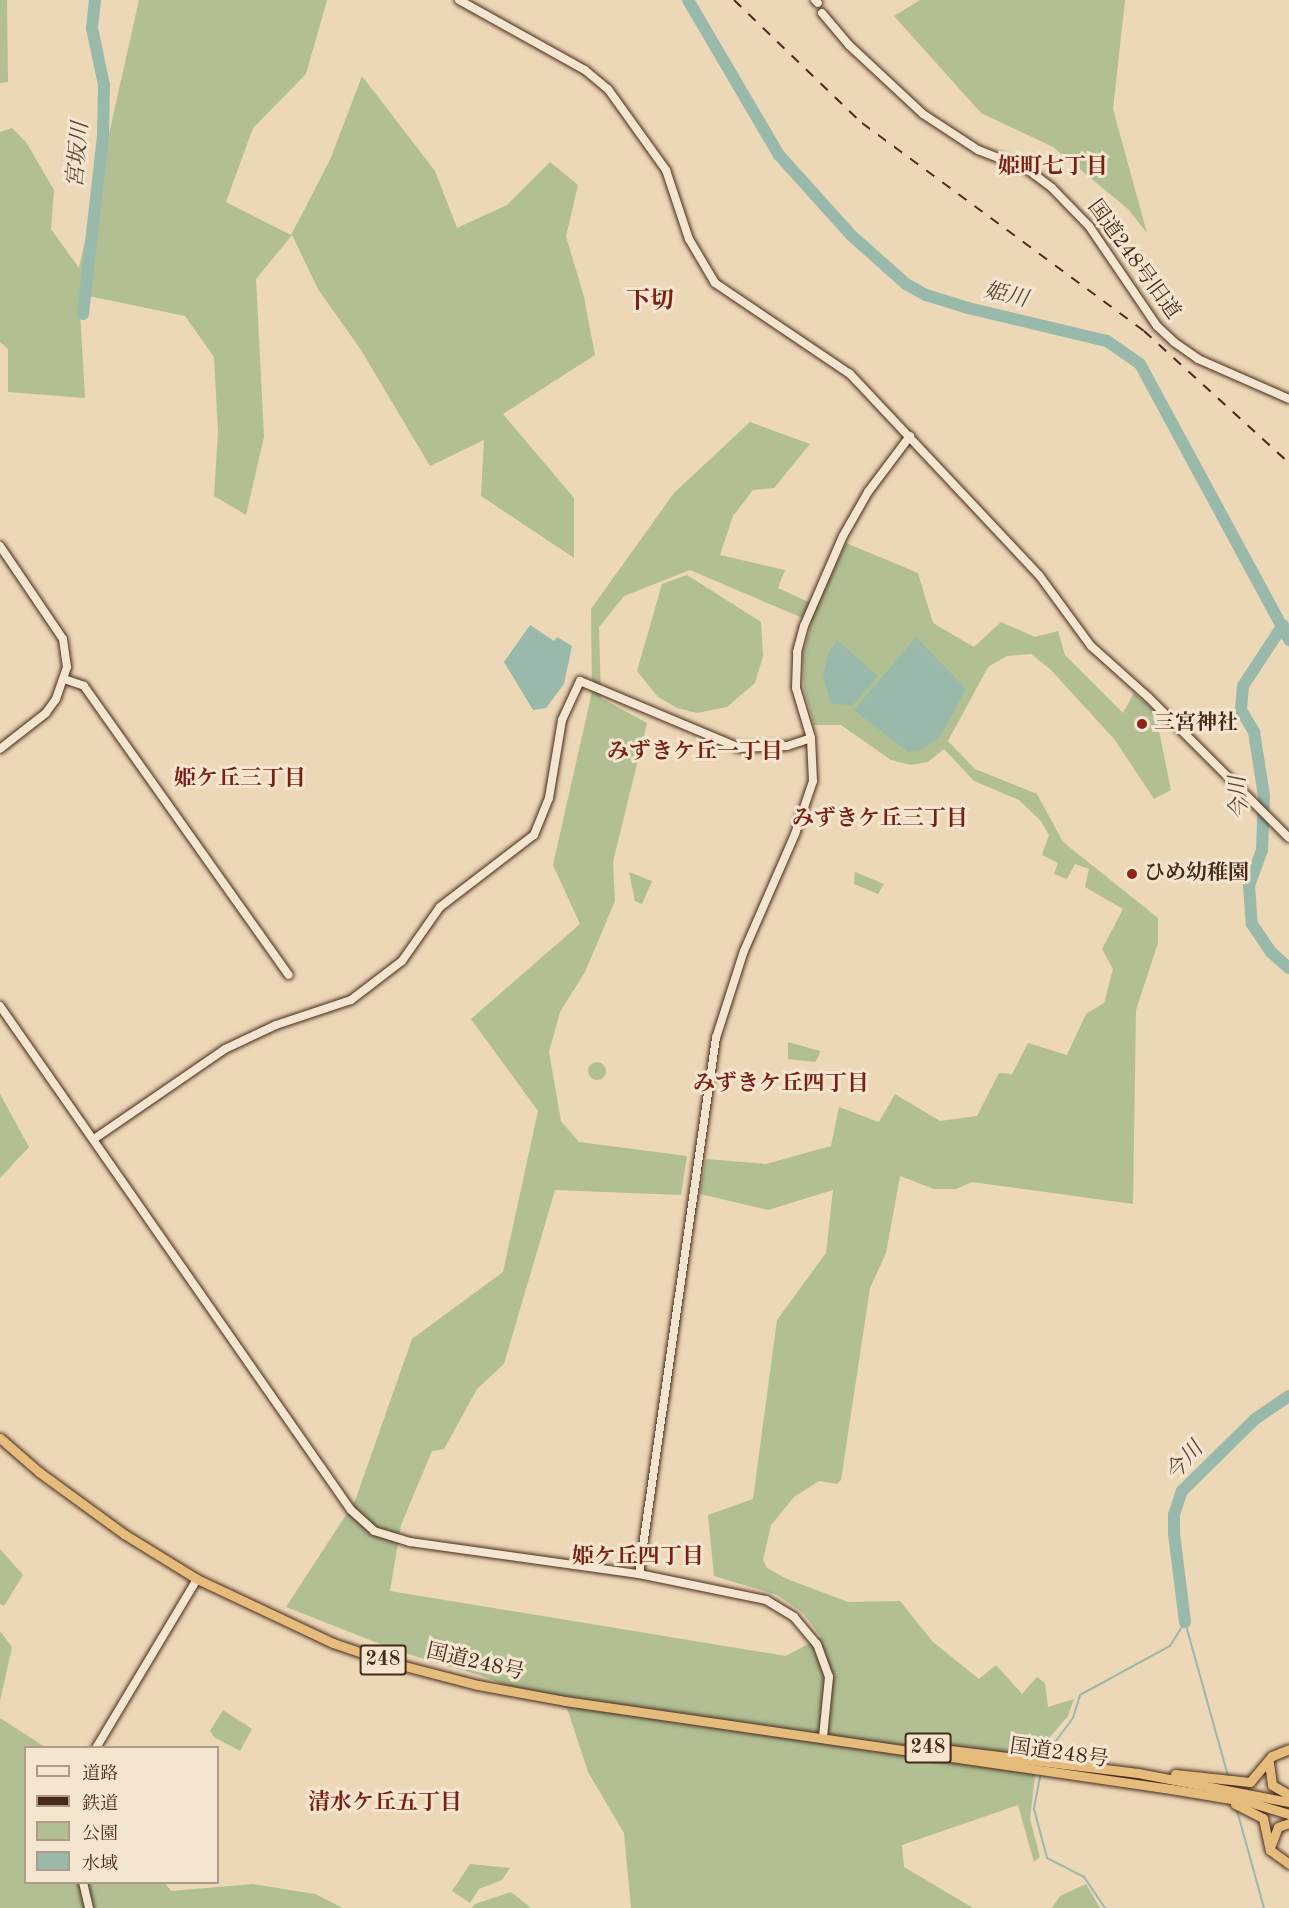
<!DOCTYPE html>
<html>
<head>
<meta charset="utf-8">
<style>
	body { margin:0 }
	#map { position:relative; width:1289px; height:1908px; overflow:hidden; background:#ecd7b7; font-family:"Old Standard TT","Noto Serif JP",serif }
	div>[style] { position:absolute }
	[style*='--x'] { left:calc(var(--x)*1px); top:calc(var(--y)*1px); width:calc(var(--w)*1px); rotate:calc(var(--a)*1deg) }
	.green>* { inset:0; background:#b1bf93 }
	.round { border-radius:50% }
	.water>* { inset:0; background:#99baaa }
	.stream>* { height:2px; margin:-1px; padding:0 1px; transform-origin:1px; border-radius:1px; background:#99baaa }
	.river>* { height:12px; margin:-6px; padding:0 6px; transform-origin:6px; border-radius:6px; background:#99baaa }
	.roads { filter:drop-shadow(0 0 2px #472a1b) drop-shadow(0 0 2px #472a1b) }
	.secondary>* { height:8px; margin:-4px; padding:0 4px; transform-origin:4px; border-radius:4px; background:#f3e5d0 }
	.highway>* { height:9px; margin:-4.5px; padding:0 4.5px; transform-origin:4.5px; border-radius:4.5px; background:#e6bc7c }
	.rail>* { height:2px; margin-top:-1px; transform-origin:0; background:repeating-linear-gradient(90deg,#472a1b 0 10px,transparent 0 20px) }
	.dots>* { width:16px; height:16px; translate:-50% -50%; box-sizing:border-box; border:3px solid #f3e5d0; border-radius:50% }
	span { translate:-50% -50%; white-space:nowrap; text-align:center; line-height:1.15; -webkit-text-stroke:6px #f3e5d0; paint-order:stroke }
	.shield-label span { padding:2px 4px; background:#f3e5d0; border:2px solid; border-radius:4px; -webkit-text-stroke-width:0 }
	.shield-label { font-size:20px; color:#472a1b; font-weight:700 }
	.street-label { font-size:21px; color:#472a1b }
	.poi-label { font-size:21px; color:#472a1b; font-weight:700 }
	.left { translate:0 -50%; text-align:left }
	.water-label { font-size:22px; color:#574738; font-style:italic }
	.neighbourhood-label { font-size:22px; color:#7a1f14; font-weight:700 }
	.quarter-label { font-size:24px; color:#7a1f14; font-weight:700 }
	.legend { position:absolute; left:24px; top:1746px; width:195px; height:138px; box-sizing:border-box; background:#f3e5d0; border:2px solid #ae9a88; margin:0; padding:8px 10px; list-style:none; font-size:18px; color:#472a1b }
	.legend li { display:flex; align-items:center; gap:12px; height:30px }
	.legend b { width:30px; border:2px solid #ae9a88 }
</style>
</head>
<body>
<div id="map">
	<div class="green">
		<div style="clip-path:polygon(0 0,7px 0,8px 82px,0 83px)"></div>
		<div style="clip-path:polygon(139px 0,327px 0,306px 74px,253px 128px,226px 202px,291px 235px,330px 160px,362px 76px,435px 171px,457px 228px,507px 205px,550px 162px,578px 185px,566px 236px,584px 297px,595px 355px,503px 414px,574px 498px,574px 558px,481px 496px,484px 440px,430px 466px,361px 350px,318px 289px,292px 235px,256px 279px,264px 437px,246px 515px,214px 496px,218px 432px,214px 357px,185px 316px,79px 294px,85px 398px,8px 392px,8px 349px,0 342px,0 132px,12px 128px,26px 142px,54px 190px,51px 229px,79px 268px)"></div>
		<div style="clip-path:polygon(920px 0,1125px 0,1113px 109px,1147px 233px,1128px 209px,1053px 147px,981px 113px,894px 16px)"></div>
		<div style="clip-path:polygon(evenodd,750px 422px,810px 444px,774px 488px,753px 490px,733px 516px,720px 555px,785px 570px,778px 588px,817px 606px,846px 543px,918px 573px,933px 623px,974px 647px,1001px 622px,1035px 637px,1058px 631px,1065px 655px,1123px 713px,1134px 693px,1155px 711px,1171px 790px,1154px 799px,1115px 740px,1050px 669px,1031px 654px,1007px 656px,988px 667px,948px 741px,975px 769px,1037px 794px,1063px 842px,1158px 918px,1158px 943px,1136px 1010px,1133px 1204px,972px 1182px,956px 1189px,934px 1189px,900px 1176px,886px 1253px,870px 1288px,841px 1480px,837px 1484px,819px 1481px,794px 1497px,771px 1525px,763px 1560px,767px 1568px,787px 1579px,848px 1602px,900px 1601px,933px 1642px,979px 1679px,996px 1665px,1022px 1694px,1037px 1677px,1045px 1683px,1048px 1707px,1074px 1699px,1068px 1716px,1038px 1751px,1030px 1819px,1040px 1857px,1034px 1862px,1018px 1805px,902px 1845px,904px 1867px,973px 1908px,631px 1908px,624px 1833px,588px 1772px,567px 1708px,479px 1675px,398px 1651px,286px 1607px,355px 1501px,412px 1339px,503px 1272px,538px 1111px,471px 1019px,580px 924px,553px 865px,592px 692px,591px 609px,674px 493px,750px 422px,690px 570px,812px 622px,803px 654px,804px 689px,814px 725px,841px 725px,891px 760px,911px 765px,928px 762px,944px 749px,974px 781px,1019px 800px,1041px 821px,1049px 835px,1042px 855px,1058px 863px,1054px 874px,1067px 879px,1075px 864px,1089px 869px,1085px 887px,1123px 909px,1102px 949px,1113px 969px,1104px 1003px,1086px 1014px,1067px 1055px,1028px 1043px,1012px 1074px,999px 1073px,977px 1116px,940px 1121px,895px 1094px,879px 1122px,839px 1107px,831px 1146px,766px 1164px,706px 1159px,700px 1194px,768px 1210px,833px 1190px,826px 1253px,777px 1320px,753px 1499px,708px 1515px,714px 1576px,777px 1595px,803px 1613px,821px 1637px,786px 1656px,390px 1591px,401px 1525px,432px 1451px,444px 1449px,477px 1389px,504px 1364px,555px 1190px,681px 1195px,687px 1156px,579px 1142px,561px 1121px,549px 1052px,560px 1012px,585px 972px,615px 901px,613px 862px,647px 723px,601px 698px,599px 627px,624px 596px,690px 570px)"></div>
		<div style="clip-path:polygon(687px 575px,761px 622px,763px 656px,755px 683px,727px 707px,697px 713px,677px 708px,658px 697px,637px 671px,662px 584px)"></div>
		<div style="clip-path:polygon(629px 872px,652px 881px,642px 904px,635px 901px)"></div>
		<div style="clip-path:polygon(855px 872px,884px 884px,878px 894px,854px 884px)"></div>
		<div style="clip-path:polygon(788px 1042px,820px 1051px,819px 1056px,815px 1062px,788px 1059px)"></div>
		<div class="round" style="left:588px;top:1062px;width:18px;height:18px"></div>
		<div style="clip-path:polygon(0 1094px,29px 1147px,0 1178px)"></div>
		<div style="clip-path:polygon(0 1549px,23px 1575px,4px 1606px,0 1604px)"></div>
		<div style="clip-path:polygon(0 1631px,12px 1647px,0 1701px)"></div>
		<div style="clip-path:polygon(223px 1710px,252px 1729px,240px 1751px,214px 1737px,210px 1731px)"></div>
		<div style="clip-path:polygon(0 1718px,45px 1747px,26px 1748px,26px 1882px,165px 1883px,171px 1891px,253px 1884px,315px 1894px,343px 1908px,0 1908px)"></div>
		<div style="clip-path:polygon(470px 1864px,510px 1868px,502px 1880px,479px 1889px,470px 1903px,452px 1891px)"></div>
		<div style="clip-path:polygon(1086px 1884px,1100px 1908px,1052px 1908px,1060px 1896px)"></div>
		<div style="clip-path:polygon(511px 1892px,531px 1908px,472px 1908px,475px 1904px)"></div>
	</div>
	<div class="water">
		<div style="clip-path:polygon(530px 625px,554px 641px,557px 637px,572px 646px,564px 684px,546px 708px,533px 710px,504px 662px)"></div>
		<div style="clip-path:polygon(916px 637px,966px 689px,939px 738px,920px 750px,908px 752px,854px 710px)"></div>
		<div style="clip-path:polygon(837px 640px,878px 676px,853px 705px,831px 704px,823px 676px,828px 654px)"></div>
	</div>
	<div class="stream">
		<div style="--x:1185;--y:1622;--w:160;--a:74.4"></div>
		<div style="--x:1043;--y:1758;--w:50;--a:-53.1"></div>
		<div style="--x:1073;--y:1718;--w:24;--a:-73"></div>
		<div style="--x:1080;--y:1695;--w:102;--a:-28.6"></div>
		<div style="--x:1170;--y:1646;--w:28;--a:-58"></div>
		<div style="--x:1041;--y:1772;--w:38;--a:101"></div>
		<div style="--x:1034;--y:1809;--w:51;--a:75.1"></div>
		<div style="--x:1047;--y:1858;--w:42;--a:27.2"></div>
		<div style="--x:1084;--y:1877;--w:37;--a:56"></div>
		<div style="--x:1236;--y:1807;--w:105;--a:74.5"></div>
	</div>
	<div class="river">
		<div style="--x:688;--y:0;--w:180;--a:59.6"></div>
		<div style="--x:779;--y:155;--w:108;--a:48"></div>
		<div style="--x:851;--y:235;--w:74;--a:41.7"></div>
		<div style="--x:906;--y:284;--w:23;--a:29"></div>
		<div style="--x:926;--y:295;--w:44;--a:17.2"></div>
		<div style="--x:968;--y:308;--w:143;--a:13.4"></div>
		<div style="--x:1107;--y:341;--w:40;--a:34.9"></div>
		<div style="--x:1140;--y:364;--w:314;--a:61.6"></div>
		<div style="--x:83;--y:314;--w:179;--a:-83.6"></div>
		<div style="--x:103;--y:136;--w:51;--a:-88.9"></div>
		<div style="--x:104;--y:85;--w:58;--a:-101.9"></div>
		<div style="--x:92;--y:28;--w:28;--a:-84"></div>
		<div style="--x:1283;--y:625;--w:73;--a:123.3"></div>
		<div style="--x:1243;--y:686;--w:24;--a:95"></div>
		<div style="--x:1241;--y:710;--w:26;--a:59"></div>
		<div style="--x:1254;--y:732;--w:65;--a:81.1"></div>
		<div style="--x:1264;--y:796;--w:54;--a:92.1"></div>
		<div style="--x:1262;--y:850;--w:37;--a:110"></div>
		<div style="--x:1249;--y:885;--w:39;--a:86"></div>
		<div style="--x:1252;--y:924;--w:34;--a:56"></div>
		<div style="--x:1271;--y:952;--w:24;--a:42"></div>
		<div style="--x:1185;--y:1622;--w:89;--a:-97.1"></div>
		<div style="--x:1174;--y:1534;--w:19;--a:-90"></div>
		<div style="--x:1174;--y:1515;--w:25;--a:-72"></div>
		<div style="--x:1182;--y:1491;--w:103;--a:-44.6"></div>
		<div style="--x:1255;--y:1419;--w:41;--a:-34.1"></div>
	</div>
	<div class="roads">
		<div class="secondary">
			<div style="--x:459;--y:0;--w:144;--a:29.1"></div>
			<div style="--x:585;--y:70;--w:30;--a:40"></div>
			<div style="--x:608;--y:89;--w:100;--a:54.4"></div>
			<div style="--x:666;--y:170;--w:73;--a:71.6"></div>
			<div style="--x:689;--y:239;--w:51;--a:59.4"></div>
			<div style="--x:715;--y:283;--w:163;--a:34"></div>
			<div style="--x:850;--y:374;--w:276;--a:46.8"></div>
			<div style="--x:1039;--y:575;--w:88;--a:53.8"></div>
			<div style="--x:1091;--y:646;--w:76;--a:41.8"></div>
			<div style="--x:1148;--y:697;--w:199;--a:45"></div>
			<div style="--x:815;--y:0;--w:4;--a:45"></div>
			<div style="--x:822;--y:13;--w:42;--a:49.8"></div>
			<div style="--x:849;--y:45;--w:101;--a:43"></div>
			<div style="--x:923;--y:114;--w:66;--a:33.2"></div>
			<div style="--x:978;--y:150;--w:53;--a:21.2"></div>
			<div style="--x:1027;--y:169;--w:31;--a:37"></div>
			<div style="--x:1052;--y:188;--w:53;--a:45.8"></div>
			<div style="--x:1089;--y:226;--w:121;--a:55.8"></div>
			<div style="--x:1157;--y:326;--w:23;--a:43"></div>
			<div style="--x:1174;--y:342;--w:29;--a:35"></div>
			<div style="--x:1198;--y:359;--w:99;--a:23.7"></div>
			<div style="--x:0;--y:546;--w:112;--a:55.9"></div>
			<div style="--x:63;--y:639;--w:28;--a:82"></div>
			<div style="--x:67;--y:667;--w:34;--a:109"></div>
			<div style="--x:56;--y:699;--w:17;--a:126"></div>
			<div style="--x:46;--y:713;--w:58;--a:142"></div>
			<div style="--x:64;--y:679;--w:21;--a:19"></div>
			<div style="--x:84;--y:686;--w:354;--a:54.7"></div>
			<div style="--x:0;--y:1006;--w:614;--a:55.15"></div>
			<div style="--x:351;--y:1510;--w:31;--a:42"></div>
			<div style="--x:374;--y:1531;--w:38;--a:17"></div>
			<div style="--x:410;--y:1542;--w:231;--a:8"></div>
			<div style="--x:639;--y:1574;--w:130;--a:11.6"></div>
			<div style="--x:766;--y:1600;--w:33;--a:31"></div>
			<div style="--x:794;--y:1617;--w:35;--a:50"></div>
			<div style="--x:817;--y:1644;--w:35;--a:70"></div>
			<div style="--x:829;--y:1677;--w:60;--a:95.7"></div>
			<div style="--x:94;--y:1139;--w:159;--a:-34.5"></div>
			<div style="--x:225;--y:1049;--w:56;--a:-25.2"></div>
			<div style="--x:276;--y:1025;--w:79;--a:-18.4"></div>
			<div style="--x:351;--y:1000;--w:64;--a:-37.4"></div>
			<div style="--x:402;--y:961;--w:66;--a:-54.9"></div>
			<div style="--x:440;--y:907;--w:118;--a:-37.5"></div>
			<div style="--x:534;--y:835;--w:40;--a:-68"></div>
			<div style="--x:549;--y:798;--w:79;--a:-80.5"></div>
			<div style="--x:562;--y:720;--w:43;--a:-65.2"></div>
			<div style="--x:580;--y:681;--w:173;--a:22.8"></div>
			<div style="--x:739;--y:748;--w:48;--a:-2.4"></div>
			<div style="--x:787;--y:746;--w:25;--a:-18"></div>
			<div style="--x:639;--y:1574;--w:542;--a:-81.83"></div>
			<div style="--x:716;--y:1038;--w:91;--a:-72.2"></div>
			<div style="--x:744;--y:951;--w:128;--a:-66.4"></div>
			<div style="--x:795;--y:834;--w:56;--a:-71.2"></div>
			<div style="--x:813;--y:781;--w:43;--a:-92.7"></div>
			<div style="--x:811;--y:738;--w:52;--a:-106.7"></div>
			<div style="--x:796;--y:688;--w:36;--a:-88"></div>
			<div style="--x:797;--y:652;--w:27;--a:-75"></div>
			<div style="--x:804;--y:626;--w:98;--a:-66.6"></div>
			<div style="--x:843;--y:536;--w:51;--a:-60.4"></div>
			<div style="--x:868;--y:492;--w:70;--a:-53.1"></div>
			<div style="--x:96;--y:1748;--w:197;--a:-59.1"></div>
			<div style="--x:83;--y:1882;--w:27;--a:77"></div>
		</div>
		<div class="highway">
			<div style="--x:0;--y:1438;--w:52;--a:41.1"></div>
			<div style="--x:39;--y:1472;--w:105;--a:36.1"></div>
			<div style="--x:124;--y:1534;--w:86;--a:31.7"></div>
			<div style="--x:197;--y:1579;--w:150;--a:25.2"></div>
			<div style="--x:333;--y:1643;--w:59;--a:18.7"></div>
			<div style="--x:389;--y:1662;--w:92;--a:14.5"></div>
			<div style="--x:478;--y:1685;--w:88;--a:10.4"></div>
			<div style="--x:565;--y:1701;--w:612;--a:8.26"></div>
			<div style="--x:1171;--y:1789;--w:79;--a:9.5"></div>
			<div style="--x:1249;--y:1802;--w:42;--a:16.7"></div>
			<div style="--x:942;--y:1749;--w:197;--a:7"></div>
			<div style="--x:1138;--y:1773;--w:154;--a:10.9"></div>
			<div style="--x:1269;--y:1763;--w:22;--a:82"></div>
			<div style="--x:1272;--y:1785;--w:20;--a:30"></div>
			<div style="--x:1175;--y:1774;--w:75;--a:6.1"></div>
			<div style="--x:1250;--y:1782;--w:34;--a:-50"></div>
			<div style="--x:1272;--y:1756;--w:18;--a:-22"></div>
			<div style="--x:1235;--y:1804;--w:31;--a:27"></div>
			<div style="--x:1263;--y:1818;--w:33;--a:78"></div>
			<div style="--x:1270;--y:1850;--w:24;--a:36"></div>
			<div style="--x:1271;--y:1845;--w:19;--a:-69"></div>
			<div style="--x:1278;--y:1827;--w:12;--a:-20"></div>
		</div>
	</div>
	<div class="rail">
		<div style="--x:734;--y:0;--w:178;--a:43.9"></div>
		<div style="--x:862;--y:123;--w:350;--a:36.4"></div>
		<div style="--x:1144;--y:331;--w:196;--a:42.3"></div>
	</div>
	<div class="dots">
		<div style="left:1142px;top:724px;background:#8f2418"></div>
		<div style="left:1132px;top:874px;background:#8f2418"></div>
	</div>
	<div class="shield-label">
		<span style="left:383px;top:1660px">248</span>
		<span style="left:928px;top:1748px">248</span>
	</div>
	<div class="street-label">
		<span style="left:1133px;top:260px;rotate:54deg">国道248号旧道</span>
		<span style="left:475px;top:1663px;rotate:13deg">国道248号</span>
		<span style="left:1059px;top:1754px;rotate:8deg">国道248号</span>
	</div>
	<div class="poi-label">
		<span class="left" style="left:1154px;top:724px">三宮神社</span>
		<span class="left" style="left:1144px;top:874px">ひめ幼稚園</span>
	</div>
	<div class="water-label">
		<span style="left:79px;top:155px;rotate:-85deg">宮坂川</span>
		<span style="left:1006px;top:296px;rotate:13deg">姫川</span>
		<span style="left:1240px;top:798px;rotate:-93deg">今川</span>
		<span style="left:1185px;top:1462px;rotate:-48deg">今川</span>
	</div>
	<div class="neighbourhood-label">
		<span style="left:1053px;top:168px">姫町七丁目</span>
		<span style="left:695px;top:753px">みずきケ丘一丁目</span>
		<span style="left:240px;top:780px">姫ケ丘三丁目</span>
		<span style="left:880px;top:820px">みずきケ丘三丁目</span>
		<span style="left:781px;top:1085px">みずきケ丘四丁目</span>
		<span style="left:638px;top:1558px">姫ケ丘四丁目</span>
		<span style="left:385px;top:1804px">清水ケ丘五丁目</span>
	</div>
	<div class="quarter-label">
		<span style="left:650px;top:303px">下切</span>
	</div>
	<ul class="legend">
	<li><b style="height:8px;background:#f3e5d0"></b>道路</li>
	<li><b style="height:8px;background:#472a1b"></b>鉄道</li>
	<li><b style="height:16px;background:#b1bf93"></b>公園</li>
	<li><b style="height:16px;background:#99baaa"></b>水域</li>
	</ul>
</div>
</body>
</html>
